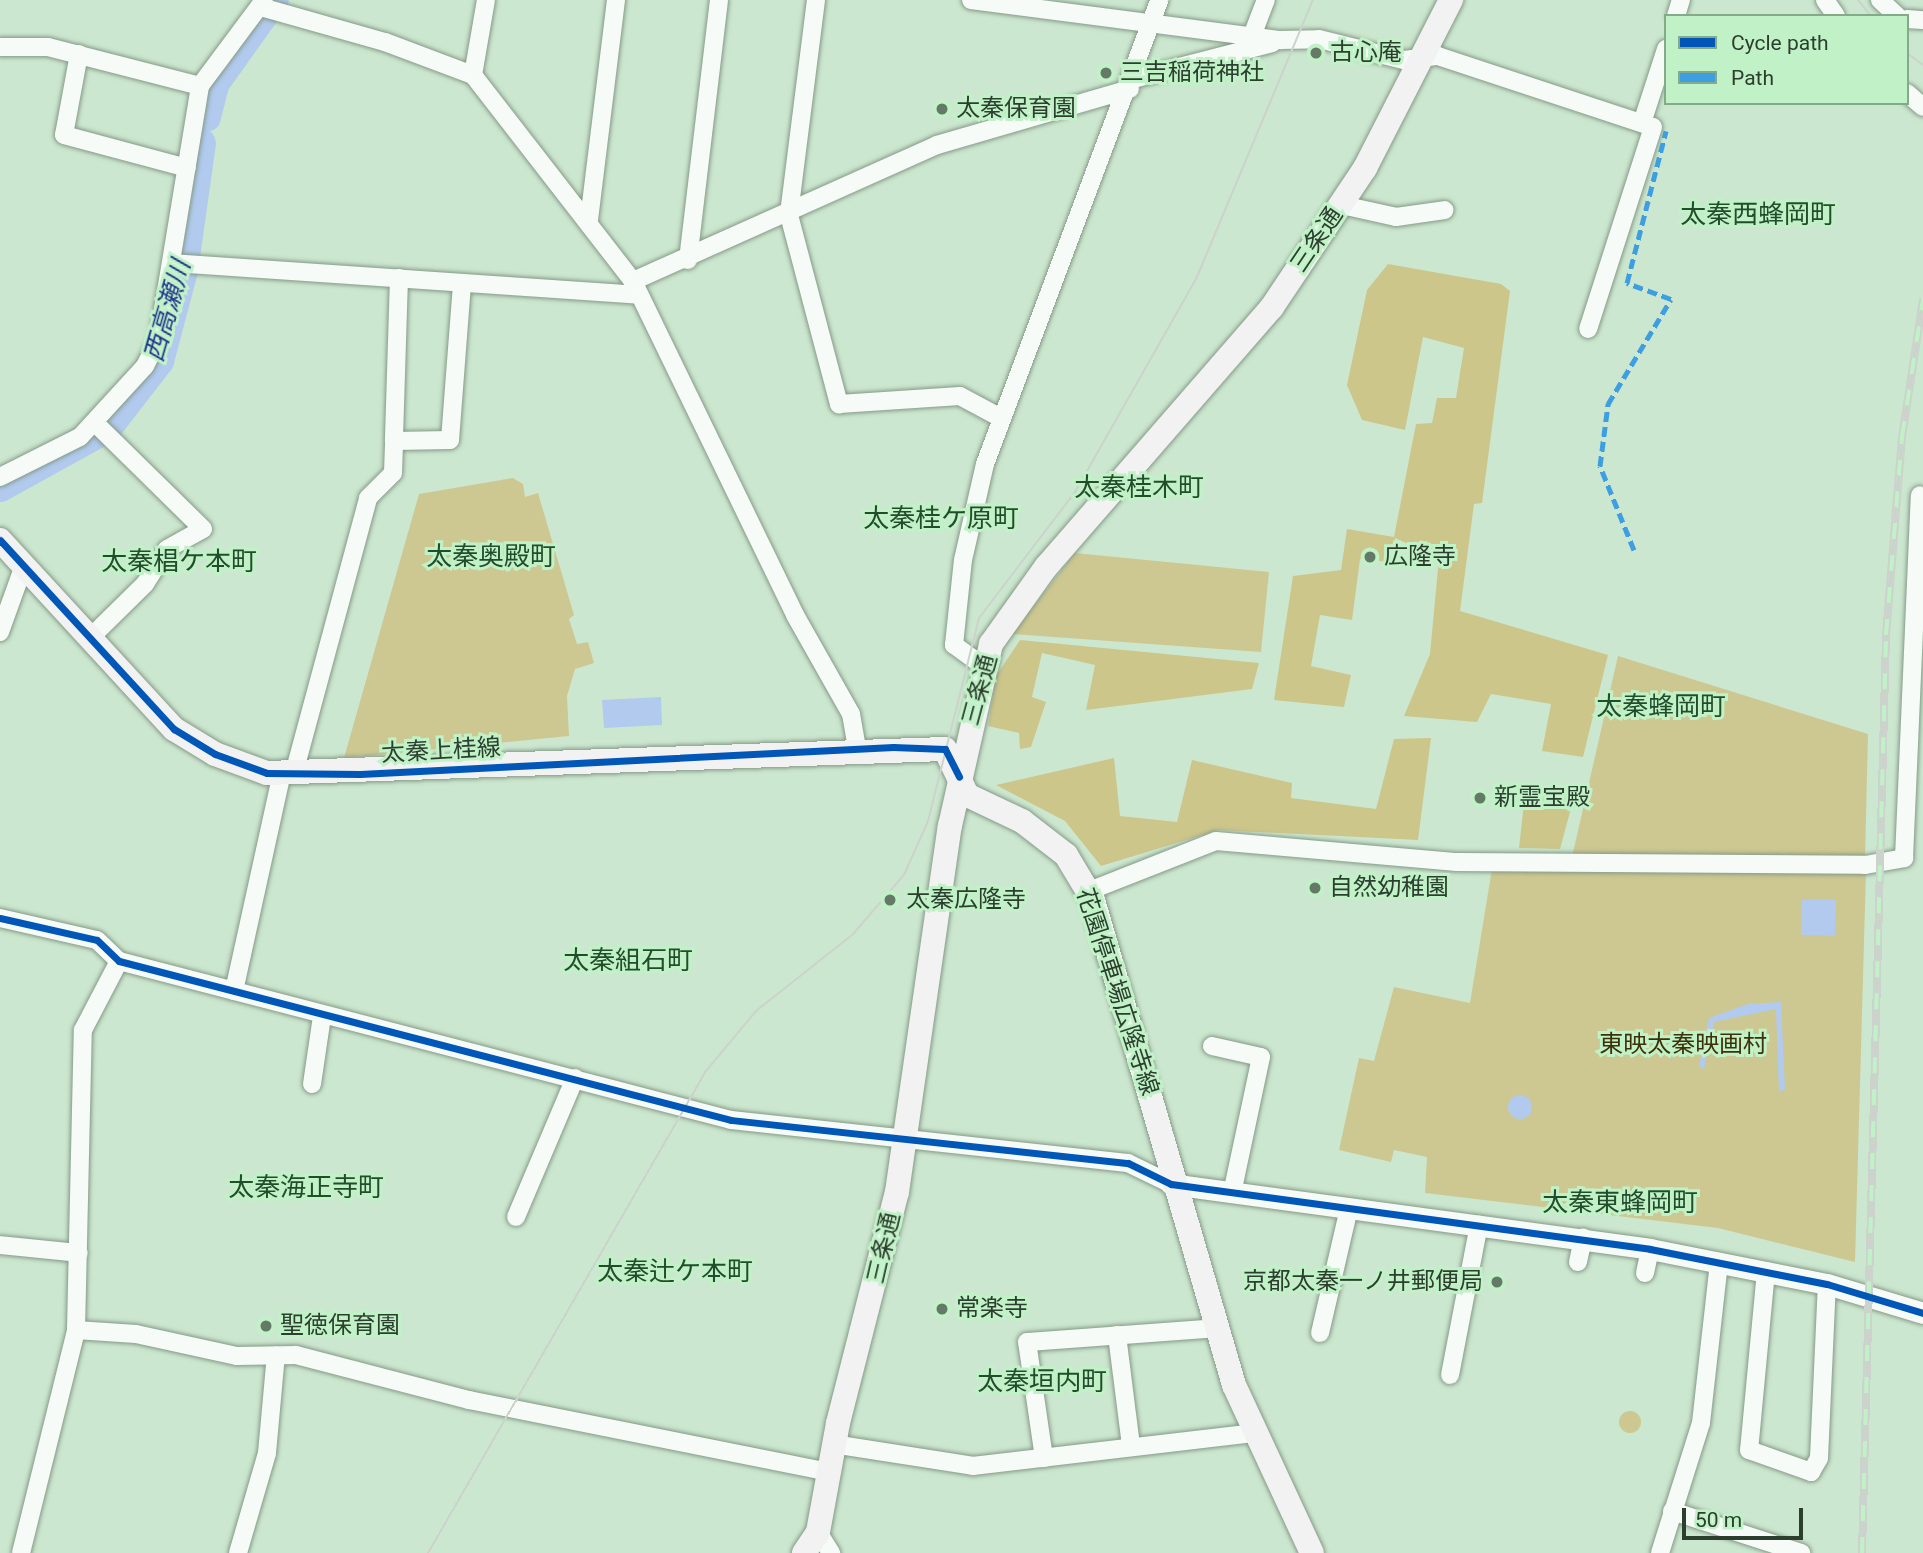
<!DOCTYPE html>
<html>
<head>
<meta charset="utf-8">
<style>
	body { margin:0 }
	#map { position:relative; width:1923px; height:1553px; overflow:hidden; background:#cce7cf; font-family:Roboto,"Noto Sans JP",sans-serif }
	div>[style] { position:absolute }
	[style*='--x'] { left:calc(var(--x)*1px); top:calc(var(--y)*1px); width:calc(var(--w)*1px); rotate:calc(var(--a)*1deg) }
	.green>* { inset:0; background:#cdc891 }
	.round { border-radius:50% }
	.forest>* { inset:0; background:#cdc68a }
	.water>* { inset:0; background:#b1caee }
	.river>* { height:30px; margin:-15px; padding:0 15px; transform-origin:15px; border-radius:15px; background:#b1caee }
	.roads { filter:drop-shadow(0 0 2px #859a88) drop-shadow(0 0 2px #859a88) }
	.minor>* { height:18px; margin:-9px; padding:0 9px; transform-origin:9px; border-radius:9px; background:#f7fbf8 }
	.tertiary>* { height:21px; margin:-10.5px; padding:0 10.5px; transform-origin:10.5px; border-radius:10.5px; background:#f7fbf8 }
	.secondary>* { height:24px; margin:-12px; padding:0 12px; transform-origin:12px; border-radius:12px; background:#f1f2f1 }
	.tram>* { height:2px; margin:-1px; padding:0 1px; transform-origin:1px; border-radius:1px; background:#cbd3cc }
	.rail>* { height:8px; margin-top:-4px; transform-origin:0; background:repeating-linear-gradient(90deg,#c1f2c7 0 16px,#cbd3cc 0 32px); box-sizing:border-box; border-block:2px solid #cbd3cc }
	.quiet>* { height:5px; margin-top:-2.5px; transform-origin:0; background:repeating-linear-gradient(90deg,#3d9ee1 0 10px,transparent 0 15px) }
	.cycleway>* { height:7px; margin:-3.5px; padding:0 3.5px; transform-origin:3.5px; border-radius:3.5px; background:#0057b8 }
	.dots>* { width:19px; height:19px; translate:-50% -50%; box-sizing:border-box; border:4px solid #c1f2c7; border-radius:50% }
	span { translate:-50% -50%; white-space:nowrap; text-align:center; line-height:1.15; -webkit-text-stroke:6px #c1f2c7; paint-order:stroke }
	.poi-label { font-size:24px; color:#2c3f2f }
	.left { translate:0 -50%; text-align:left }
	.right { translate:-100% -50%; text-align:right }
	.street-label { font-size:24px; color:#2c3f2f }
	.park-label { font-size:24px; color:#3e3008 }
	.neighbourhood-label { font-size:26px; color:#224d2b }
	.water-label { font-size:26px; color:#22368c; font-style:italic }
	.legend { position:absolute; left:1664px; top:14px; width:245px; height:91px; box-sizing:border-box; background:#c1f2c7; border:2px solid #85aa8a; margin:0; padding:9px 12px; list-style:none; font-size:21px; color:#2c3f2f }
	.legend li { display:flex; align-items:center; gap:14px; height:35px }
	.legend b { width:35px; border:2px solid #85aa8a }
	.scale { position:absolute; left:1682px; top:1508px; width:121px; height:32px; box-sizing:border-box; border:4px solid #2c3f2f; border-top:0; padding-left:9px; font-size:21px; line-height:24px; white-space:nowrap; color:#2c3f2f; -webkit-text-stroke:5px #c1f2c7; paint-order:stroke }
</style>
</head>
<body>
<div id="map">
	<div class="green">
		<div style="clip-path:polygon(513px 478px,523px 484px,525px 497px,538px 493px,574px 615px,569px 619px,577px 644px,588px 642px,594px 663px,575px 669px,567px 696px,569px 736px,344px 758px,419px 494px)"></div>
		<div style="clip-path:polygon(1075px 553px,1269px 572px,1261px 652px,1012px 634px)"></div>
		<div style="clip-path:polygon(1618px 656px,1868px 734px,1865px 859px,1572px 857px)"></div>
		<div style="clip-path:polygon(1492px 869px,1866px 871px,1855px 1262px,1718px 1228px,1425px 1193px,1427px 1157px,1394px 1150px,1391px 1162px,1339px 1150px,1359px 1058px,1374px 1061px,1394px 987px,1470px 1003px)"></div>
		<div class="round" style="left:1619px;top:1411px;width:22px;height:22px"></div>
	</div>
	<div class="forest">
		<div style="clip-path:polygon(1388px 264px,1501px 284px,1510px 291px,1482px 503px,1474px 504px,1460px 611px,1608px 655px,1583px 757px,1542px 751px,1551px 704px,1491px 694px,1477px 722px,1404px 716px,1430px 654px,1439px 558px,1395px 538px,1391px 562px,1360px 559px,1352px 620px,1320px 615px,1311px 666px,1351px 675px,1344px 707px,1274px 700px,1293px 576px,1341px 570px,1347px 529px,1394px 537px,1416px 424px,1432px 423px,1437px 398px,1456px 398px,1464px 348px,1423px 337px,1405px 430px,1362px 420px,1347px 385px,1367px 290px)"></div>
		<div style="clip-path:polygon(1020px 640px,1259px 663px,1252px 689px,1086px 710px,1095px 665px,1042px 653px,1032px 697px,1046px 702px,1031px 747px,1020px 749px,1019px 733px,988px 726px,996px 676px)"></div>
		<div style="clip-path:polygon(1431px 738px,1418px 840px,1219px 830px,1101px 866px,1065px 821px,996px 785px,1114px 758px,1120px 816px,1177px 822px,1192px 760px,1292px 783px,1291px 798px,1376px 809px,1394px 739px)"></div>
		<div style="clip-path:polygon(1576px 790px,1560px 849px,1519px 848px,1525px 794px)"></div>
	</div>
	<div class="water">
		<div style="clip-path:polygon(661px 697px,662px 725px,604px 728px,602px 700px)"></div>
		<div style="clip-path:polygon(1802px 900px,1836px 900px,1835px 936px,1801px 935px)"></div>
		<div style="clip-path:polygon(1781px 1002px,1785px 1090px,1779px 1091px,1776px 1009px,1714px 1022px,1704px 1069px,1699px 1067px,1709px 1018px,1748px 1004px)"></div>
		<div class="round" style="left:1508px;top:1095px;width:24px;height:24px"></div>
	</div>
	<div class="river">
		<div style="--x:206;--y:117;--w:34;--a:-76"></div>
		<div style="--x:214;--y:84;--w:103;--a:-54.5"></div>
		<div style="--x:0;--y:487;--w:122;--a:-28.9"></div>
		<div style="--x:107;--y:428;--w:85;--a:-52.2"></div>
		<div style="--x:159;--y:361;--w:93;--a:-75.1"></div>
		<div style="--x:183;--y:271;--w:129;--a:-82"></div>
	</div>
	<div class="roads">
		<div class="minor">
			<div style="--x:816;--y:0;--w:217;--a:97.2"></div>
			<div style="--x:789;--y:215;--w:196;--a:75.2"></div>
			<div style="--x:839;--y:404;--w:121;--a:-3.8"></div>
			<div style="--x:960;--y:396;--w:47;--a:28.2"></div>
			<div style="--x:971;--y:0;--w:312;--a:7.4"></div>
			<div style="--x:1280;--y:40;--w:39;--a:-1"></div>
			<div style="--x:1319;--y:39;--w:88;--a:13.9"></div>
			<div style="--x:1404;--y:60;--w:34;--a:-7"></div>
			<div style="--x:1438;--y:56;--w:226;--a:18.3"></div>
			<div style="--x:1653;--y:127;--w:212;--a:107.8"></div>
			<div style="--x:1825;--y:0;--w:19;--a:55"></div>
			<div style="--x:1880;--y:0;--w:23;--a:43"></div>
			<div style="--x:261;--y:7;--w:129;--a:15.8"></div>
			<div style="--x:385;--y:42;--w:94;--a:20.6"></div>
			<div style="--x:473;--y:75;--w:261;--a:52.2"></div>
			<div style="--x:633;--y:281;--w:371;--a:64.1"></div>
			<div style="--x:795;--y:615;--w:114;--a:60.5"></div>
			<div style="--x:851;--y:714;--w:35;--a:80"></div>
			<div style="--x:1676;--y:16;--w:17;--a:-73"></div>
			<div style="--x:1907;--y:19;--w:16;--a:4"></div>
			<div style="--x:1252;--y:36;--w:39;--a:-69"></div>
			<div style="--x:0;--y:47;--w:48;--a:0"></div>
			<div style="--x:48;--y:47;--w:157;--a:14.4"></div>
			<div style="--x:79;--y:54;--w:82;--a:100.5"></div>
			<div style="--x:64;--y:135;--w:127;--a:15"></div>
			<div style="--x:473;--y:75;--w:76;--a:-80.2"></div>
			<div style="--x:1133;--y:79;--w:144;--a:-14.5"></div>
			<div style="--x:1907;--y:93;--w:21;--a:41"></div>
			<div style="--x:1642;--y:123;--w:78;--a:-72"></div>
			<div style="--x:1342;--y:205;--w:55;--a:12.5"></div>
			<div style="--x:1396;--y:217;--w:49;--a:-8.1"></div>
			<div style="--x:589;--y:220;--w:222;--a:-83"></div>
			<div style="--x:688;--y:260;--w:262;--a:-83.2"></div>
			<div style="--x:172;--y:263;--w:467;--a:3.9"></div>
			<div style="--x:399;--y:278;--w:163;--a:91.8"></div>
			<div style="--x:394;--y:441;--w:56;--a:-1"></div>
			<div style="--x:450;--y:440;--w:157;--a:-85.6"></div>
			<div style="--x:633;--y:281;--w:333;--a:-24.1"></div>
			<div style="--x:937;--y:145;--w:201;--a:-16.2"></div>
			<div style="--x:0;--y:477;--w:89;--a:-26.6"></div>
			<div style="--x:80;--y:437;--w:96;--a:-47.5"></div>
			<div style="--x:145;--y:366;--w:29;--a:-63"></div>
			<div style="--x:158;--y:340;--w:257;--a:-80.6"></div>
			<div style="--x:200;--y:86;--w:107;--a:-53.3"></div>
			<div style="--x:0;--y:632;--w:68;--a:-70.2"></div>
			<div style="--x:90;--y:638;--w:77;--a:-44.5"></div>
			<div style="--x:145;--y:584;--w:41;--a:-57.8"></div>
			<div style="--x:167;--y:549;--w:41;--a:-29.1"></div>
			<div style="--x:203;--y:529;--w:150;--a:-135.5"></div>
			<div style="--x:983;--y:666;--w:36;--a:-144"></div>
			<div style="--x:954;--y:645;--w:85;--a:-84"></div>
			<div style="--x:963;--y:560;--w:98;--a:-77.1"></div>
			<div style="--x:985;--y:464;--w:496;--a:-69.4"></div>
			<div style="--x:294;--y:773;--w:285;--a:-74.9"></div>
			<div style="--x:368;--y:498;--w:35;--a:-45"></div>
			<div style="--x:393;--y:473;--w:32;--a:-88"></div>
			<div style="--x:1089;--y:891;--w:136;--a:-21.5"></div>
			<div style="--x:1216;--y:841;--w:242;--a:5"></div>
			<div style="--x:1457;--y:862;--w:408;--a:0.4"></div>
			<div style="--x:1865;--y:865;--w:40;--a:-10"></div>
			<div style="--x:1904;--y:858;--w:363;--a:-87.5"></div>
			<div style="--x:0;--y:918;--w:99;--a:12.8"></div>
			<div style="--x:97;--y:940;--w:30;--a:44"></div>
			<div style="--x:119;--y:961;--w:632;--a:14.56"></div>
			<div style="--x:731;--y:1120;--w:399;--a:6.2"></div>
			<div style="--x:1128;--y:1163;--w:48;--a:26"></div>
			<div style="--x:234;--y:991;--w:223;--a:-77.6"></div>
			<div style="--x:1212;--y:1046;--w:50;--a:12.7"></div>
			<div style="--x:1261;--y:1057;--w:140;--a:102"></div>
			<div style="--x:312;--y:1084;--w:69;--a:-81.6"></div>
			<div style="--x:516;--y:1217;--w:151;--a:-67"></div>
			<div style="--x:0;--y:1245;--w:79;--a:5.8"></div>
			<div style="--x:1578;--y:1262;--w:25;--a:-78"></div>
			<div style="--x:1766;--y:1271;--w:180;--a:95.4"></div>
			<div style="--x:1749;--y:1450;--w:66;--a:19.5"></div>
			<div style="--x:1811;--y:1472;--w:16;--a:-60"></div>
			<div style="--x:1819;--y:1458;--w:174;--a:-87.4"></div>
			<div style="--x:1645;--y:1273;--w:25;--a:-78"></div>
			<div style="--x:76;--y:1330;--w:60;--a:3.8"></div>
			<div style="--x:136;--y:1334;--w:103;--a:12.3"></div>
			<div style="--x:237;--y:1356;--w:59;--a:-1"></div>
			<div style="--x:296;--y:1355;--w:179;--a:14.6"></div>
			<div style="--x:469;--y:1400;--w:366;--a:11.3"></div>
			<div style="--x:1320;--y:1333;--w:128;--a:-76.9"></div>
			<div style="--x:1117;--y:1335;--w:112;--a:82.8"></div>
			<div style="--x:1450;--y:1375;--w:153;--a:-79.1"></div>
			<div style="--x:833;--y:1444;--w:142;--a:8.9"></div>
			<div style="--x:973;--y:1466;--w:284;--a:-6.7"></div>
			<div style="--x:1044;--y:1458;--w:117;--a:-98.3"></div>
			<div style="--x:1027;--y:1342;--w:190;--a:-4.2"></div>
			<div style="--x:1672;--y:1511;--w:136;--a:18"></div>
			<div style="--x:818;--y:1532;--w:25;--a:58"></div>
			<div style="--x:21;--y:1553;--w:230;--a:-76.1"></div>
			<div style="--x:76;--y:1330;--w:300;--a:-88.7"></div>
			<div style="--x:83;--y:1030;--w:78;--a:-62.4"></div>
			<div style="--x:238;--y:1553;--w:104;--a:-73.8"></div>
			<div style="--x:267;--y:1453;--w:98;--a:-84.8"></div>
			<div style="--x:1660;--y:1553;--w:136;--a:-72.5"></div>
			<div style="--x:1701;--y:1423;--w:162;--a:-83.6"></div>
		</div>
		<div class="tertiary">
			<div style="--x:1171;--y:1184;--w:483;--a:7.7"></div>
			<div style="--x:1650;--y:1249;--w:180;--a:11.2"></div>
			<div style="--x:1827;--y:1284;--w:100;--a:16.8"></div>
		</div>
		<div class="secondary">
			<div style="--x:0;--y:540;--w:257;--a:47.4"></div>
			<div style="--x:174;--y:729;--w:48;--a:31.4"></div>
			<div style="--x:215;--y:754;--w:55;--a:20.1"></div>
			<div style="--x:267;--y:773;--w:678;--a:-2.03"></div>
			<div style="--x:945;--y:749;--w:51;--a:64.4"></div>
			<div style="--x:967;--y:795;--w:61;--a:25.3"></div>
			<div style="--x:1022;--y:821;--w:56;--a:37.7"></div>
			<div style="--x:1066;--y:855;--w:52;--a:59"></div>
			<div style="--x:1093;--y:900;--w:505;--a:73.79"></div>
			<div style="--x:1234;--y:1385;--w:185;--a:65.1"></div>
			<div style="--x:804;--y:1553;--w:25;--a:-56"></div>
			<div style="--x:818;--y:1532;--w:111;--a:-79.6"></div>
			<div style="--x:838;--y:1423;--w:238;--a:-75.7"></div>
			<div style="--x:897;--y:1192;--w:370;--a:-81.8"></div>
			<div style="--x:950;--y:826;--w:187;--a:-77.3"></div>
			<div style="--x:991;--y:644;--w:95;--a:-54.5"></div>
			<div style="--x:1046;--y:567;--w:344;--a:-49"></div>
			<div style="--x:1272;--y:307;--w:167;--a:-56.2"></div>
			<div style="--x:1365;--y:168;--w:189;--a:-62.9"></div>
		</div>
	</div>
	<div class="tram">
		<div style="--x:1858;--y:0;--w:21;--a:51"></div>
		<div style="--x:1907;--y:53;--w:20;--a:37"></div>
		<div style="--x:428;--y:1553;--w:556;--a:-60.03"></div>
		<div style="--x:706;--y:1071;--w:78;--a:-50.2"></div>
		<div style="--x:756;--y:1011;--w:124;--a:-38.4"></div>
		<div style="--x:853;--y:934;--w:78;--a:-49.2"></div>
		<div style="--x:904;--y:875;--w:59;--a:-66"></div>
		<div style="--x:928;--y:821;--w:209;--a:-75.9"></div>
		<div style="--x:979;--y:618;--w:158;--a:-52.7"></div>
		<div style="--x:1075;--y:492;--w:247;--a:-60.4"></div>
		<div style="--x:1197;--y:277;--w:300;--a:-67.3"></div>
	</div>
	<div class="rail">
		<div style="--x:1862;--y:1553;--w:918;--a:-88.5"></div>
		<div style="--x:1886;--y:635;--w:199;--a:-85.4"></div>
		<div style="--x:1902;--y:437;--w:140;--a:-81.3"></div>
	</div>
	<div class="quiet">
		<div style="--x:1634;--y:550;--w:91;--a:-112"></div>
		<div style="--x:1600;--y:466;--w:63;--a:-82.6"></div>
		<div style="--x:1608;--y:404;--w:122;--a:-59"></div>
		<div style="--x:1671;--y:299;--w:47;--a:-160"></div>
		<div style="--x:1627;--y:283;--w:157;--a:-75.6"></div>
	</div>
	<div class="cycleway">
		<div style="--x:0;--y:540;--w:257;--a:47.4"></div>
		<div style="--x:174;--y:729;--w:48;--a:31.4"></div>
		<div style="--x:215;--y:754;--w:55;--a:20.1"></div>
		<div style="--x:267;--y:773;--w:93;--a:0.6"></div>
		<div style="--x:360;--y:774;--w:534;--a:-2.9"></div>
		<div style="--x:893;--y:747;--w:52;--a:2.2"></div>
		<div style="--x:945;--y:749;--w:31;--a:63"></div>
		<div style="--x:0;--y:918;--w:99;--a:12.8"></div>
		<div style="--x:97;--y:940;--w:30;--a:44"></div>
		<div style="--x:119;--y:961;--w:632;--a:14.56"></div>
		<div style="--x:731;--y:1120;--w:399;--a:6.2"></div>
		<div style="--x:1128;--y:1163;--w:48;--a:26"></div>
		<div style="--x:1171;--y:1184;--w:483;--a:7.7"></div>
		<div style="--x:1650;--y:1249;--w:180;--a:11.2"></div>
		<div style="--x:1827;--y:1284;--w:100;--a:16.8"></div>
	</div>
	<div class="dots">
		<div style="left:1316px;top:53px;background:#647a67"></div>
		<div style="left:1106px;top:73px;background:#647a67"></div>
		<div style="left:942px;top:109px;background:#647a67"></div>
		<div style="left:1370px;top:557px;background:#647a67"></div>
		<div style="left:1480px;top:798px;background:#647a67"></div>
		<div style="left:1315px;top:888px;background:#647a67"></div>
		<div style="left:890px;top:900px;background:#647a67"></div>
		<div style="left:1497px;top:1282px;background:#647a67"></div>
		<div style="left:942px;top:1309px;background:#647a67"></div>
		<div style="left:266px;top:1326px;background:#647a67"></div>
	</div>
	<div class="poi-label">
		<span class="left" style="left:1330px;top:53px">古心庵</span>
		<span class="left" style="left:1120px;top:73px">三吉稲荷神社</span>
		<span class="left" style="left:956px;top:109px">太秦保育園</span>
		<span class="left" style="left:1384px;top:557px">広隆寺</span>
		<span class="left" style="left:1494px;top:798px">新霊宝殿</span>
		<span class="left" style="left:1329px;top:888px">自然幼稚園</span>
		<span class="left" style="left:906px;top:900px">太秦広隆寺</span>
		<span class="right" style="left:1483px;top:1282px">京都太秦一ノ井郵便局</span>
		<span class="left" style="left:956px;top:1309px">常楽寺</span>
		<span class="left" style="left:280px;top:1326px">聖徳保育園</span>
	</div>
	<div class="street-label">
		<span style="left:1317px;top:240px;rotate:-56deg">三条通</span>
		<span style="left:980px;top:690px;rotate:-75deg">三条通</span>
		<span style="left:441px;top:751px;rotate:-3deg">太秦上桂線</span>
		<span style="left:1117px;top:992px;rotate:72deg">花園停車場広隆寺線</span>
		<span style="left:884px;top:1248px;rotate:-77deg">三条通</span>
	</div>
	<div class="park-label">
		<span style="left:1683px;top:1045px">東映太秦映画村</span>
	</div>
	<div class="neighbourhood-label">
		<span style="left:1758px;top:215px">太秦西蜂岡町</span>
		<span style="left:1139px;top:488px">太秦桂木町</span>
		<span style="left:941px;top:519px">太秦桂ケ原町</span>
		<span style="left:491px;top:557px">太秦奥殿町</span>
		<span style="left:179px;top:562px">太秦椙ケ本町</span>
		<span style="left:1661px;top:707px">太秦蜂岡町</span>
		<span style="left:628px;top:961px">太秦組石町</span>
		<span style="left:306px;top:1188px">太秦海正寺町</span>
		<span style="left:1620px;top:1203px">太秦東蜂岡町</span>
		<span style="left:675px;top:1272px">太秦辻ケ本町</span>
		<span style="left:1042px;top:1382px">太秦垣内町</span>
	</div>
	<div class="water-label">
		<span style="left:168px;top:311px;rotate:-74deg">西高瀬川</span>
	</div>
	<ul class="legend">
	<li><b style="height:9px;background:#0057b8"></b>Cycle path</li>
	<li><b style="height:9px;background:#3d9ee1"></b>Path</li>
	</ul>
	<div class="scale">50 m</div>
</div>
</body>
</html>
